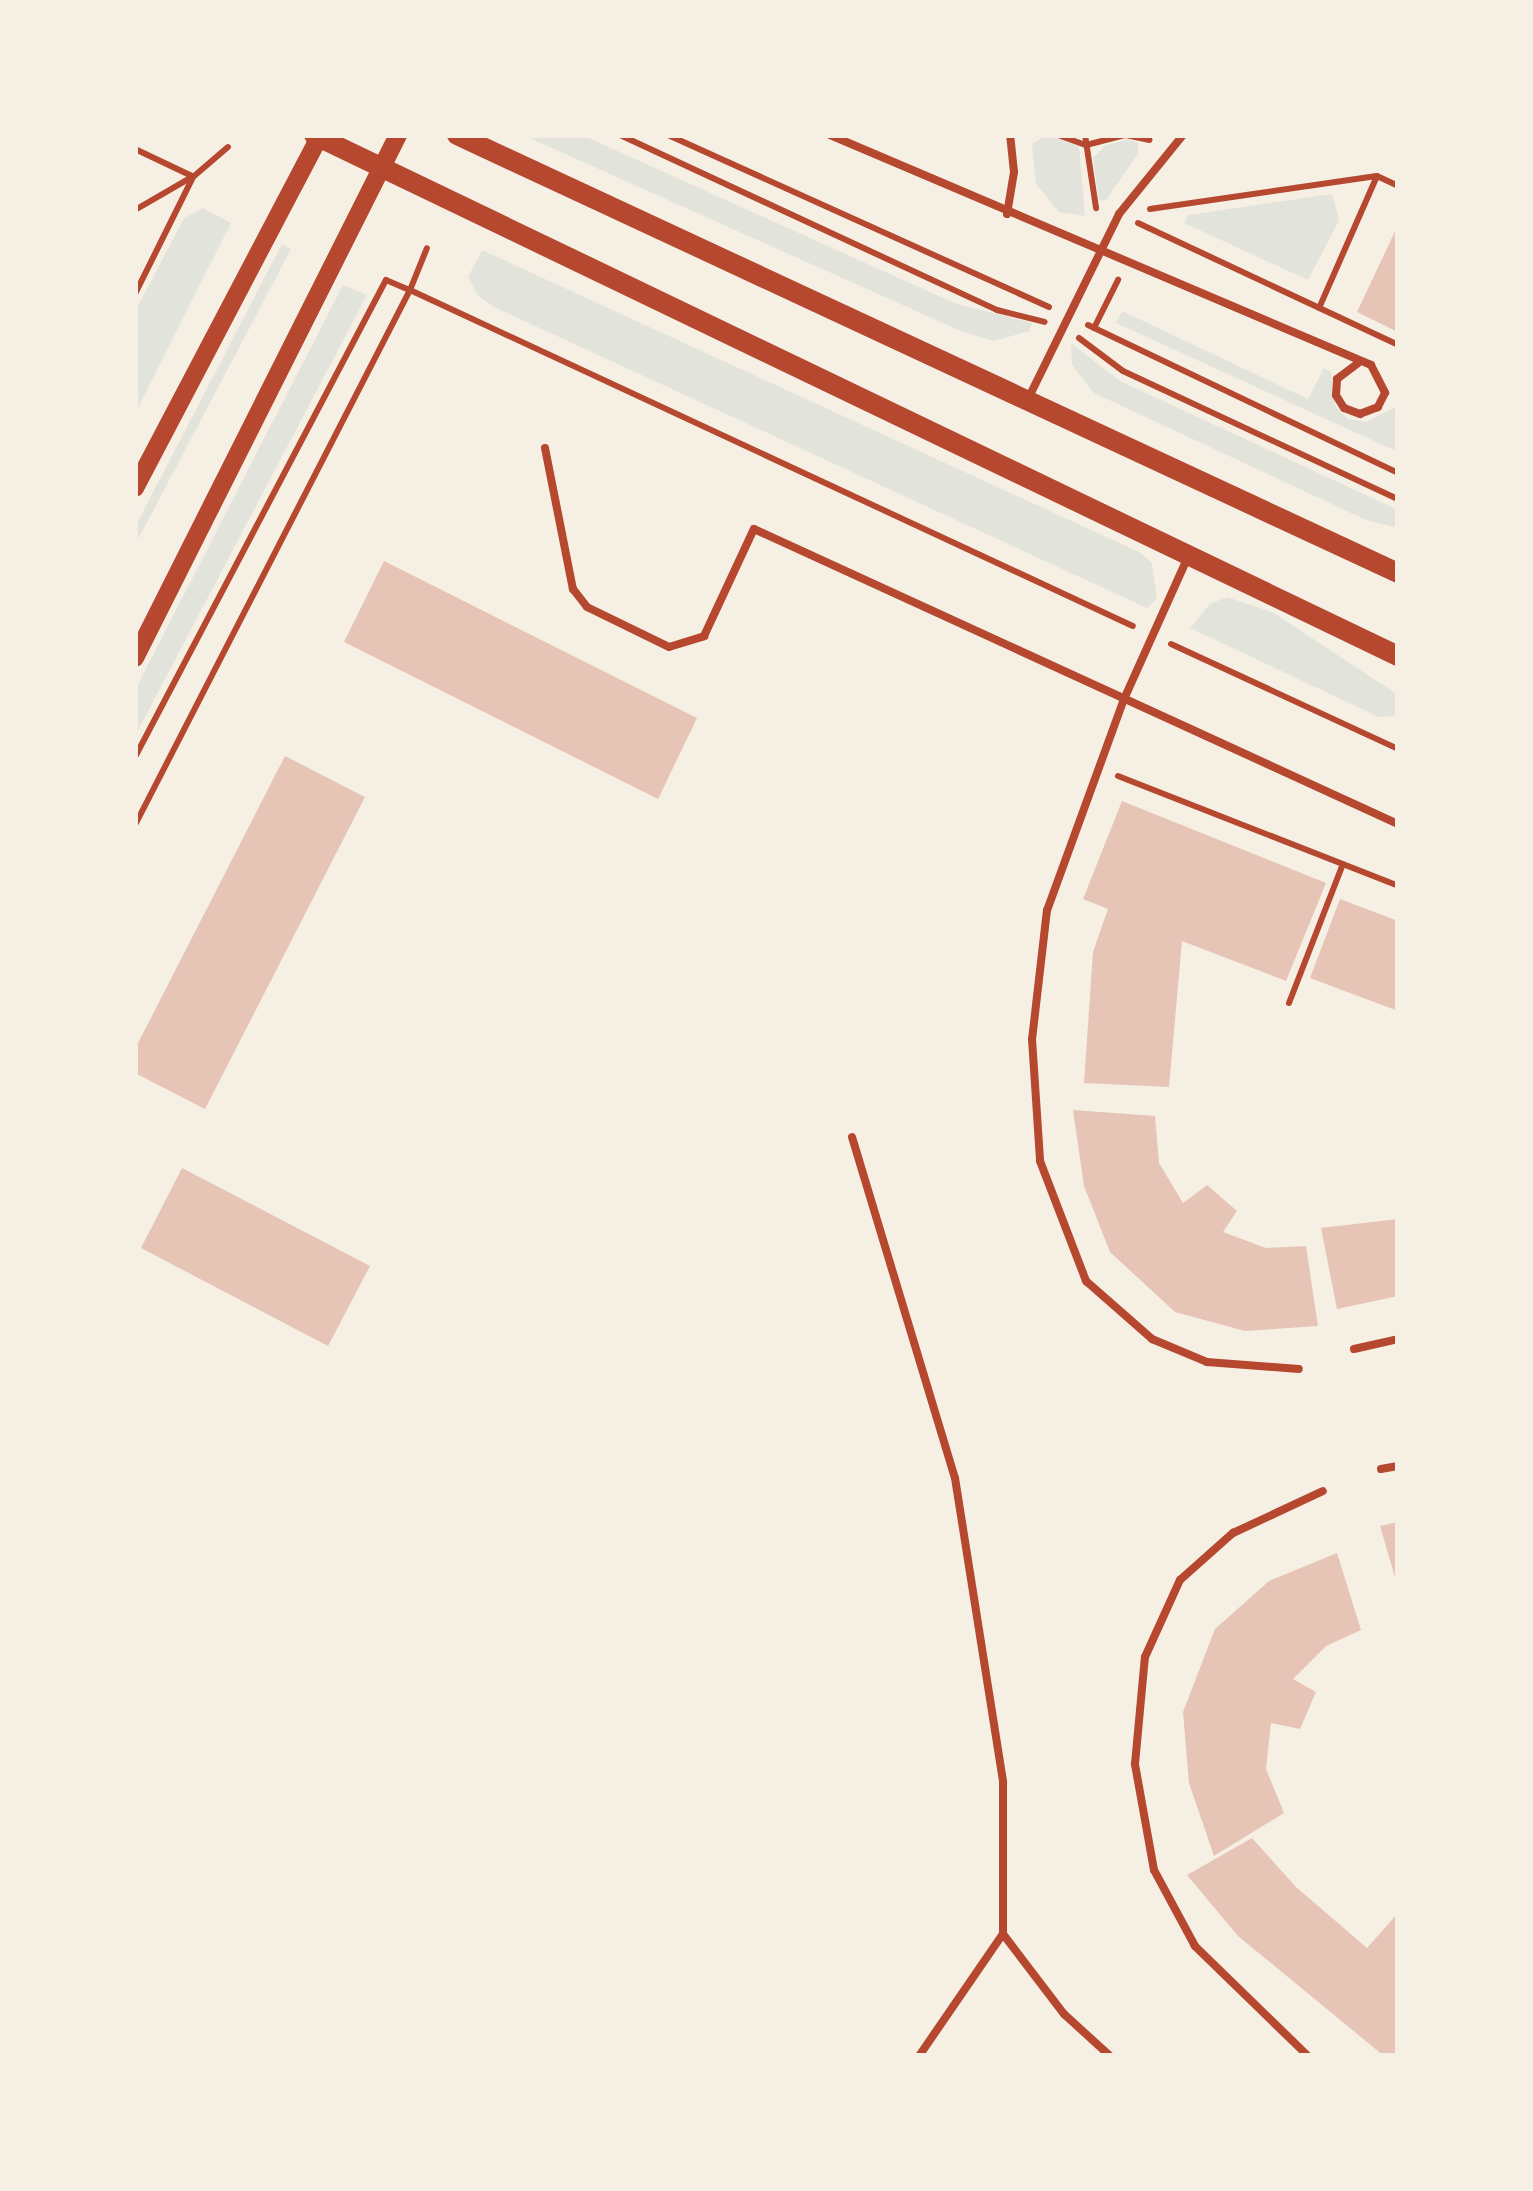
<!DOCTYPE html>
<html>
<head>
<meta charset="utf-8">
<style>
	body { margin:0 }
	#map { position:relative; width:1533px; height:2191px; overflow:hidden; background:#f6efe4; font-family:"DM Sans",sans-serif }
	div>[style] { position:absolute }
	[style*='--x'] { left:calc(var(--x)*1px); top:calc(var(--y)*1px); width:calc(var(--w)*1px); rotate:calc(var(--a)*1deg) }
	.green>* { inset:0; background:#e2e4dc }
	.building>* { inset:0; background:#e6c5b7 }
	.path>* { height:6px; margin:-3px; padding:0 3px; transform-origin:3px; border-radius:3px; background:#b5482f }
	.service>* { height:8px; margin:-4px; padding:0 4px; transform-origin:4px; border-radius:4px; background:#b5482f }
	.tertiary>* { height:18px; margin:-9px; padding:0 9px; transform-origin:9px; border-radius:9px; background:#b5482f }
	.secondary>* { height:20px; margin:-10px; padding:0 10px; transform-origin:10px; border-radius:10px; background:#b5482f }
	span { translate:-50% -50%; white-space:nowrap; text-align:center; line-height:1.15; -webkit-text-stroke:10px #f6efe4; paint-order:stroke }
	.frame { position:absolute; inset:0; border:138px solid #f6efe4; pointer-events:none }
</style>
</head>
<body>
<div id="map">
	<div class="green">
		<div style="clip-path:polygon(582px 135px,954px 303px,1032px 323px,1029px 331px,994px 341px,963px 332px,525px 136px)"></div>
		<div style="clip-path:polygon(1047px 135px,1079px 146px,1085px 216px,1059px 212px,1036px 184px,1032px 144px)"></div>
		<div style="clip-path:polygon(1126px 140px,1138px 142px,1138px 154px,1106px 200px,1099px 201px,1093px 158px,1106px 145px)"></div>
		<div style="clip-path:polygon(1332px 194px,1339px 220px,1308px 280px,1184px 223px,1188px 215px)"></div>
		<div style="clip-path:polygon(203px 208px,231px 223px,135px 414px,135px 312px,184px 218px)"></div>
		<div style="clip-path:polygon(282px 244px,291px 249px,135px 545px,135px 527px)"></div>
		<div style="clip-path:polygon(482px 250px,1139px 552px,1152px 563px,1157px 599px,1147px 608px,496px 308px,478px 296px,468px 277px)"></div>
		<div style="clip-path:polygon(343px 285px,367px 295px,135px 736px,135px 690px)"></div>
		<div style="clip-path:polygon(1122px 311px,1308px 399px,1324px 368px,1331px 372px,1335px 406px,1348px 419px,1365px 422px,1398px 406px,1398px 452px,1116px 323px)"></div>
		<div style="clip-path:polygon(1071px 343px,1120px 381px,1398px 510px,1398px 528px,1366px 520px,1094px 393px,1072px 365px)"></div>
		<div style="clip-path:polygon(1227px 597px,1274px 613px,1398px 695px,1395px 716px,1379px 717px,1190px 628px,1210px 604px)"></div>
	</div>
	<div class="building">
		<div style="clip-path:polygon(1398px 225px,1398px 332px,1357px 312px)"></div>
		<div style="clip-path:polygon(384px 561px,697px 718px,658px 799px,344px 642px)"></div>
		<div style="clip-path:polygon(285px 756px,365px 797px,205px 1109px,135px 1073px,135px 1049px)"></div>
		<div style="clip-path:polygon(1122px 801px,1326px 883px,1286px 981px,1182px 941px,1169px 1087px,1084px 1083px,1093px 952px,1108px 909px,1083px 899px)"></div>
		<div style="clip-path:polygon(1340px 899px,1398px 921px,1398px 1011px,1310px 978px)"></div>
		<div style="clip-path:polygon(1073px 1110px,1155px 1116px,1159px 1163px,1183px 1203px,1207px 1185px,1237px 1211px,1223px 1232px,1266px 1248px,1306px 1246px,1318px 1326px,1245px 1331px,1175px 1312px,1110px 1252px,1084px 1186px)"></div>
		<div style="clip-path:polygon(182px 1168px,370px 1266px,328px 1346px,141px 1248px)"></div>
		<div style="clip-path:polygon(1398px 1219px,1398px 1296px,1337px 1309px,1321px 1228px)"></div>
		<div style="clip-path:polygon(1398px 1522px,1398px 1583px,1397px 1584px,1380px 1526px)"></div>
		<div style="clip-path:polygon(1337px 1553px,1361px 1630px,1326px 1646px,1293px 1679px,1316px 1692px,1300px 1729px,1271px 1723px,1266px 1769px,1284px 1813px,1214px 1856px,1189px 1783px,1183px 1712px,1215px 1629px,1269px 1581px)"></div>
		<div style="clip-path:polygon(1252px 1838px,1296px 1887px,1367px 1948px,1398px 1913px,1398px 2056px,1384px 2056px,1238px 1936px,1187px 1875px)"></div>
	</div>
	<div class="path">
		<div style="--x:620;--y:135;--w:416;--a:24.9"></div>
		<div style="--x:997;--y:310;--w:49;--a:14"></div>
		<div style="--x:668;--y:135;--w:418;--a:24.3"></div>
		<div style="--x:1058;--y:135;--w:30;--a:20"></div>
		<div style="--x:1086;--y:145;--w:40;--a:-14.4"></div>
		<div style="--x:1085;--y:135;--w:74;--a:81.4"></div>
		<div style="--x:1126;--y:135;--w:24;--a:12"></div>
		<div style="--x:135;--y:149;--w:63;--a:25.3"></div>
		<div style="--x:1377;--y:176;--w:23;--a:25"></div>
		<div style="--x:1150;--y:209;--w:229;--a:-8.3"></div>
		<div style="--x:1377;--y:176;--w:144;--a:113.7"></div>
		<div style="--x:135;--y:210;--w:66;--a:-30.1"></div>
		<div style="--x:1138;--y:223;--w:287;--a:25.1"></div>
		<div style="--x:135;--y:294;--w:131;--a:-63.6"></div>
		<div style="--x:193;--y:177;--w:46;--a:-40.6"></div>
		<div style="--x:1088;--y:325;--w:344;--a:25.5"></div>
		<div style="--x:1094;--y:328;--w:54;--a:-63.4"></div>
		<div style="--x:1079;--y:338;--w:55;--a:36.9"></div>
		<div style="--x:1123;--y:371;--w:303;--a:25"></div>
		<div style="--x:1171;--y:644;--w:250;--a:24.8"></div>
		<div style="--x:135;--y:757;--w:539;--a:-62.25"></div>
		<div style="--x:386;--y:280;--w:26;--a:23"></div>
		<div style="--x:410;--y:290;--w:45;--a:-68"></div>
		<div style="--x:1118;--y:776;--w:301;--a:21.4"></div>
		<div style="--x:135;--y:825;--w:602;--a:-62.8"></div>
		<div style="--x:410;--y:290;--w:797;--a:24.93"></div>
		<div style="--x:1289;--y:1003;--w:149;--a:-68.8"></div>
	</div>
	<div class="service">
		<div style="--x:830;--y:135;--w:588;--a:23.03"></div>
		<div style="--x:1371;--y:365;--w:31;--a:63"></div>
		<div style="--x:1385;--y:393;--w:16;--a:117"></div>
		<div style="--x:1378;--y:407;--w:19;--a:159"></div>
		<div style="--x:1360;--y:414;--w:17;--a:-159"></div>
		<div style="--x:1344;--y:408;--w:15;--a:-122"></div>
		<div style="--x:1336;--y:395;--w:16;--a:-86"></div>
		<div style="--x:1337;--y:379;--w:26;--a:-37"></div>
		<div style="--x:1007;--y:214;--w:43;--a:-80.5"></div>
		<div style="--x:1014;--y:172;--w:37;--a:-96"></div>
		<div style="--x:1029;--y:397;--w:204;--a:-63.8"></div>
		<div style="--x:1119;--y:214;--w:102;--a:-51"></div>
		<div style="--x:545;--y:448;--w:144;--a:78.8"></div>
		<div style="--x:573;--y:589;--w:23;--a:52"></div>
		<div style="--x:587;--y:607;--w:91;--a:26"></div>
		<div style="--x:669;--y:647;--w:37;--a:-17"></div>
		<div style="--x:704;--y:636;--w:118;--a:-65"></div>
		<div style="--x:754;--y:529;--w:708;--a:24.61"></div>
		<div style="--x:1187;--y:559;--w:154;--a:114.2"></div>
		<div style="--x:1124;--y:699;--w:225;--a:110"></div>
		<div style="--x:1047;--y:910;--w:130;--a:96.6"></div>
		<div style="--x:1032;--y:1039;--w:122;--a:86.2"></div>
		<div style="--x:1040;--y:1161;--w:129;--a:69"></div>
		<div style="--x:1086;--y:1281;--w:88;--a:41.3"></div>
		<div style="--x:1152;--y:1339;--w:60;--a:22.7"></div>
		<div style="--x:1207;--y:1362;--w:92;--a:4.4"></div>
		<div style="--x:852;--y:1137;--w:356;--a:73.2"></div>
		<div style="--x:955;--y:1478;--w:308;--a:81"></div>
		<div style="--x:1003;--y:1782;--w:152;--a:90"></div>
		<div style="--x:1003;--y:1934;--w:101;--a:52.7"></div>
		<div style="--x:1064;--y:2014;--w:62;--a:42.4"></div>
		<div style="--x:1354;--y:1349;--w:45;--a:-12.8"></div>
		<div style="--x:1381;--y:1469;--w:17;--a:-10"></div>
		<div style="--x:919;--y:2056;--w:148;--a:-55.5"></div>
		<div style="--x:1308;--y:2056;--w:158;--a:-135.8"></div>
		<div style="--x:1195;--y:1946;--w:86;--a:-118.3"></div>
		<div style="--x:1154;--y:1870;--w:108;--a:-100.2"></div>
		<div style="--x:1135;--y:1764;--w:107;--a:-84.7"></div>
		<div style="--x:1145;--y:1657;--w:85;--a:-65.6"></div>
		<div style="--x:1180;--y:1580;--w:71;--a:-41.6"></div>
		<div style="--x:1233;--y:1533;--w:99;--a:-25"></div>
	</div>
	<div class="tertiary">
		<div style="--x:135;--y:488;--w:399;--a:-62.3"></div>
		<div style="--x:135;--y:658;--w:585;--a:-63.3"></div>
	</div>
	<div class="secondary">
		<div style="--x:314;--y:135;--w:1203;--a:25.67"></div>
		<div style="--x:457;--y:135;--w:1038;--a:24.96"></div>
	</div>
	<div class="frame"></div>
</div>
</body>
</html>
